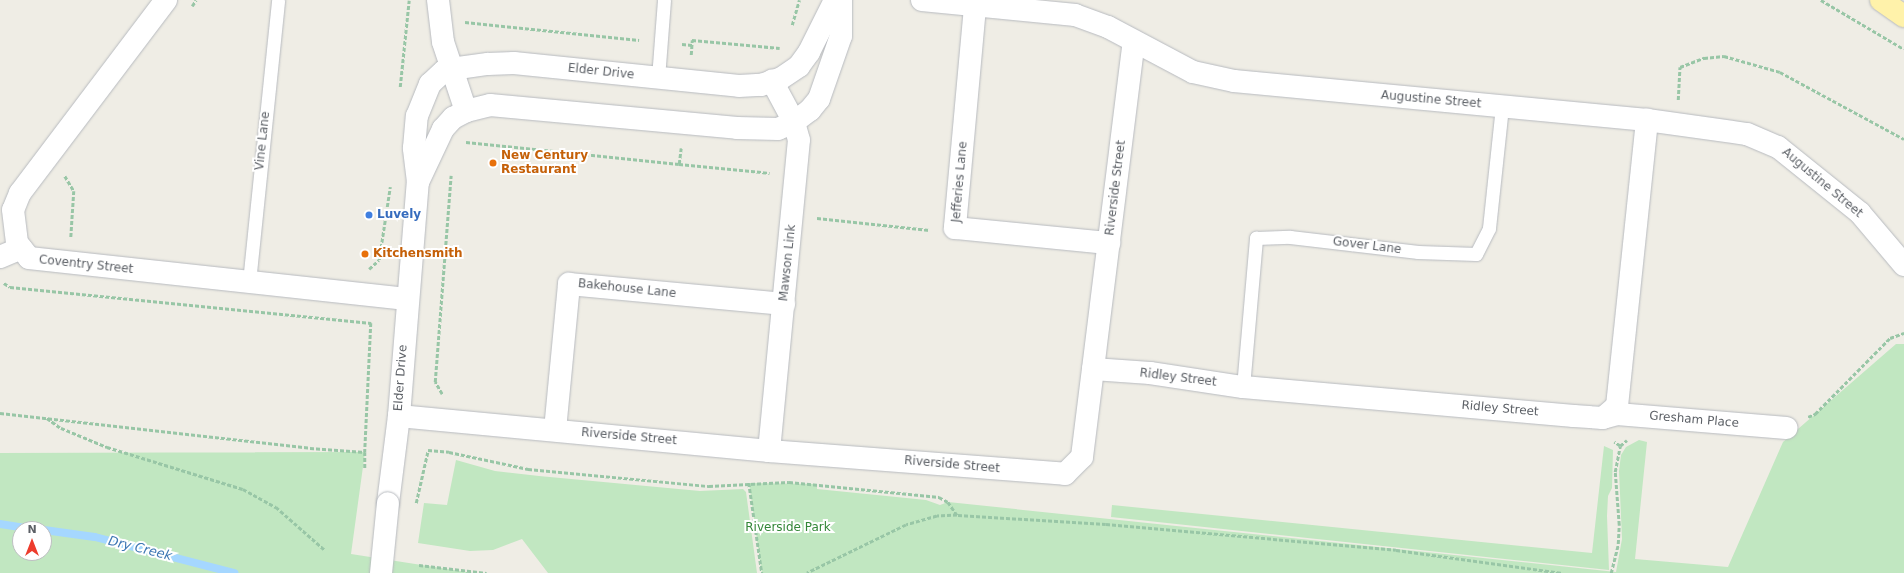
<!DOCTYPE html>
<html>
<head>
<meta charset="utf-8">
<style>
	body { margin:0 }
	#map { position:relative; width:1904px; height:573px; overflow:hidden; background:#efede5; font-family:"DejaVu Sans",sans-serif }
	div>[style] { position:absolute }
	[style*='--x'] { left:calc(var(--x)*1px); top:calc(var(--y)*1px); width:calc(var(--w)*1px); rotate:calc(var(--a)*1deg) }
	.green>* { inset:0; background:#c1e7c1 }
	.stream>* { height:8px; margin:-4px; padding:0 4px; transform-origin:4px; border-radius:4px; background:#a5d7ff }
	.path>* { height:2.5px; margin-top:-1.25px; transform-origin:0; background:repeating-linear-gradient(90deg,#98c6a6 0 4px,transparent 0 6px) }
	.roads { filter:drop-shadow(0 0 1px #b7babf) drop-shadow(0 0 1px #b7babf) }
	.service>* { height:13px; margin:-6.5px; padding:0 6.5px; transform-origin:6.5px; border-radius:6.5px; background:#fff }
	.minor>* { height:22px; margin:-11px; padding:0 11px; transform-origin:11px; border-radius:11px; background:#fff }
	.primary>* { height:22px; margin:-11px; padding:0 11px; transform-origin:11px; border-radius:11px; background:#fff2aa }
	.bridges { filter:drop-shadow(0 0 1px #b7babf) drop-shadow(0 0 1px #b7babf) }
	.minor-bridge>* { height:22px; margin:-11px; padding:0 11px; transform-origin:11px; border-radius:11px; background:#fff }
	.dots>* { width:11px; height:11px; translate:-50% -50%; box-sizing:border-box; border:2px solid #fff; border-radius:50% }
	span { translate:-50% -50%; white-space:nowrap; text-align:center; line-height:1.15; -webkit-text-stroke:4px #fff; paint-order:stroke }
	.street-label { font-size:12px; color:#5c6066 }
	.food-label { font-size:12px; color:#c56008; font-weight:700 }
	.left { translate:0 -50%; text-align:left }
	.shop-label { font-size:12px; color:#366cbe; font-weight:700 }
	.park-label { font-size:12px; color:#338637 }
	.water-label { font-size:13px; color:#3f78b4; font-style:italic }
	.north { position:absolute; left:12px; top:521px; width:40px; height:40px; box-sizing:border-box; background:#fff; border:1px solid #bebfc2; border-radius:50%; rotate:0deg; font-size:11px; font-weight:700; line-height:16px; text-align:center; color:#5c6066 }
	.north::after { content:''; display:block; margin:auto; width:14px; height:18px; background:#ed3c2d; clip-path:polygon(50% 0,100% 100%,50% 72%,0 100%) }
</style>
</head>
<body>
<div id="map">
	<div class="green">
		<div style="clip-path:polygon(1896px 344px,1904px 344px,1904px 573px,762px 573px,761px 568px,749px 483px,817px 484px,817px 489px,926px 500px,940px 505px,948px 502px,1616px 572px,1622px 539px,1619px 471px,1621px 455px,1626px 447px,1639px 440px,1647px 442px,1635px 559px,1728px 567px,1783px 442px)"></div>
		<div style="clip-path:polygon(1604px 446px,1613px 450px,1612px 488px,1608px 496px,1607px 516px,1609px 570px,1111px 517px,1112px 505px,1592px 553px)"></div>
		<div style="clip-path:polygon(evenodd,365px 452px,351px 554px,473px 573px,0 573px,0 453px,365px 452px,20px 529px,44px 529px,44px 553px,20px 553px,20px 529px)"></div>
		<div style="clip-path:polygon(456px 460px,495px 471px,539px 476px,700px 491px,743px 489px,746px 492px,757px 573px,548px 573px,522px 539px,493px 550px,470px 551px,418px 543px,424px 503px,447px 505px)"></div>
	</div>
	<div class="stream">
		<div style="--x:0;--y:524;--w:33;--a:9"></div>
		<div style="--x:44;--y:530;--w:51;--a:7.8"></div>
		<div style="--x:95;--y:537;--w:144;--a:14.5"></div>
	</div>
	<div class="path">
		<div style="--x:1821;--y:0;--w:96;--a:30.6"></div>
		<div style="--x:192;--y:6;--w:7;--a:-56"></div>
		<div style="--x:465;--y:22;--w:175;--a:5.9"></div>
		<div style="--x:792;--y:25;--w:26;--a:-74"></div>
		<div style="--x:682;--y:44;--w:10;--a:6"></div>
		<div style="--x:691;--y:55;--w:15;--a:-86"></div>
		<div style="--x:692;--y:40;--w:88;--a:5.2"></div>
		<div style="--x:400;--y:87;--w:87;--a:-84.1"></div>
		<div style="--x:1678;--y:100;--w:33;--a:-87"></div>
		<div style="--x:1680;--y:67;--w:26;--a:-21"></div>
		<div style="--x:1704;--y:58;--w:20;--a:-6"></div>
		<div style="--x:1724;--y:56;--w:58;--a:15.9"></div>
		<div style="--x:1780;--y:72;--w:141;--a:28.4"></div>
		<div style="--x:466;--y:142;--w:214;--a:5.9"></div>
		<div style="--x:679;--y:164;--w:16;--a:-83"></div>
		<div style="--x:679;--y:164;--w:91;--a:5.6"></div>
		<div style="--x:65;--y:176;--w:17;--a:59"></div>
		<div style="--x:74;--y:191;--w:47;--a:93.7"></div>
		<div style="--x:817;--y:218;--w:113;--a:6.1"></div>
		<div style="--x:369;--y:269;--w:13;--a:-42"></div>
		<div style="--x:379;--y:260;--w:74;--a:-81.4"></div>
		<div style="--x:4;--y:283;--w:7;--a:34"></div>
		<div style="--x:10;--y:287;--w:363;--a:5.7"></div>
		<div style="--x:371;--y:323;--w:129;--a:92.7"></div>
		<div style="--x:442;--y:394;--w:14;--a:-120"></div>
		<div style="--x:435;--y:382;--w:207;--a:-85.6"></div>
		<div style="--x:0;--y:413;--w:312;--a:6.4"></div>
		<div style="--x:310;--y:448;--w:55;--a:4.2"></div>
		<div style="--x:365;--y:452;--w:16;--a:90"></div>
		<div style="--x:1808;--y:417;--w:8;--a:-23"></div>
		<div style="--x:1815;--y:414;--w:107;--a:-45.4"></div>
		<div style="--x:1890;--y:338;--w:15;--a:-20"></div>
		<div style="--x:47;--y:418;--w:17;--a:36"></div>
		<div style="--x:61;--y:428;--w:50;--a:22.4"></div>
		<div style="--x:107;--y:447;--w:142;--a:17.2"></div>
		<div style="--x:243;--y:489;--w:38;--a:29"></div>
		<div style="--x:276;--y:507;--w:65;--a:41.3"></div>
		<div style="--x:1620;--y:446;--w:9;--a:-41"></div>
		<div style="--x:749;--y:483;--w:91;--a:81.8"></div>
		<div style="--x:416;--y:503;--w:54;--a:-77.2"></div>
		<div style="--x:428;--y:450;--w:21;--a:5"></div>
		<div style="--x:449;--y:452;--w:81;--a:12.1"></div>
		<div style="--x:528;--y:469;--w:182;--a:5.4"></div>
		<div style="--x:709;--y:486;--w:80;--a:-2.9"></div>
		<div style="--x:789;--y:482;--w:151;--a:5.7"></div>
		<div style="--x:939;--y:497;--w:10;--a:29"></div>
		<div style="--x:948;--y:502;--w:16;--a:55"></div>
		<div style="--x:957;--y:515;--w:20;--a:177"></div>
		<div style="--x:937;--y:516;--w:32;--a:164"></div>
		<div style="--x:906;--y:525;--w:110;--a:154.1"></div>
		<div style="--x:958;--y:515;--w:148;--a:3.5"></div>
		<div style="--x:1106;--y:524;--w:291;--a:5.1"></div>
		<div style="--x:1396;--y:550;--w:168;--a:7.9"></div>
		<div style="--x:419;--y:565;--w:68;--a:6.7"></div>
		<div style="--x:1611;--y:573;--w:30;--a:-76"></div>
		<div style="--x:1618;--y:544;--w:19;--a:-87"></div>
		<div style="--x:1619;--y:525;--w:53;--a:-94.3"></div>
		<div style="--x:1615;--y:472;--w:26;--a:-79"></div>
		<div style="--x:1620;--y:446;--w:7;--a:-146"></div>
	</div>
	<div class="roads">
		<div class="service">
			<div style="--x:658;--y:78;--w:78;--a:-85.6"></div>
			<div style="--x:249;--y:282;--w:283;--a:-84.1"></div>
			<div style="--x:1243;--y:387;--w:150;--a:-85"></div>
			<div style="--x:1256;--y:238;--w:34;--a:-2"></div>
			<div style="--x:1290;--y:237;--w:129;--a:6.7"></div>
			<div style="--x:1418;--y:252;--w:58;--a:2"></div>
			<div style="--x:1476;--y:254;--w:29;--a:-63"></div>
			<div style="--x:1489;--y:228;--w:122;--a:-83.9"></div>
		</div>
		<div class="minor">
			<div style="--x:166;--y:0;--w:242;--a:127.1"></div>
			<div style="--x:20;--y:193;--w:18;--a:112"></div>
			<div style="--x:13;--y:210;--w:33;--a:83"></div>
			<div style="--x:17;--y:243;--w:19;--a:51"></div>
			<div style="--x:29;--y:258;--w:380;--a:6.2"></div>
			<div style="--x:438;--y:0;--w:42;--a:83.2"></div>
			<div style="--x:443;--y:42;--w:73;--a:71.6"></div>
			<div style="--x:922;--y:0;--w:154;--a:5.6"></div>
			<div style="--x:1075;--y:15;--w:35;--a:20"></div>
			<div style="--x:1108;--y:27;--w:96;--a:27.9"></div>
			<div style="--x:1193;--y:72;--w:42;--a:12.4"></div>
			<div style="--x:1234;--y:81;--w:415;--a:5.4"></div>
			<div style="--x:1647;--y:120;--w:101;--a:8"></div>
			<div style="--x:1747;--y:134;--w:34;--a:23"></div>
			<div style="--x:1778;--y:147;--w:105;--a:38.8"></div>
			<div style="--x:1860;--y:213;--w:68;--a:49.8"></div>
			<div style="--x:975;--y:7;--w:222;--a:95.2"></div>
			<div style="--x:955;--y:228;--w:155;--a:5.6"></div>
			<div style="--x:418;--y:182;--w:59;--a:-64.7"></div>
			<div style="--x:443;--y:129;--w:15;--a:-48"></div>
			<div style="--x:453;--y:118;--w:15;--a:-28"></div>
			<div style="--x:466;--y:111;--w:25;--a:-14"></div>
			<div style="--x:490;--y:105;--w:248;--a:5.3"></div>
			<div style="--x:737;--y:128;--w:41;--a:1.4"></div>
			<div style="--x:778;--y:129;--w:17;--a:-24"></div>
			<div style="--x:794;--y:122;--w:20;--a:-37"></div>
			<div style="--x:810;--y:110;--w:14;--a:-51"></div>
			<div style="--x:819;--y:99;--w:67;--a:-70.8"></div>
			<div style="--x:841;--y:36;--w:36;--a:-90"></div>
			<div style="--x:0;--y:257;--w:23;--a:-23"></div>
			<div style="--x:1093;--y:369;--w:57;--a:4"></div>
			<div style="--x:1150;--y:373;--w:94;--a:8.6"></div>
			<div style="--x:1243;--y:387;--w:332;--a:5"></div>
			<div style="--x:1574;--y:416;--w:29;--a:4"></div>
			<div style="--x:1603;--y:418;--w:15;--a:-16"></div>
			<div style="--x:1617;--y:414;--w:170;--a:4.7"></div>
			<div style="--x:399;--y:416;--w:372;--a:5.4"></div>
			<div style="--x:769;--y:451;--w:297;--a:4.4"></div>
			<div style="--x:1065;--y:474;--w:24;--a:-45"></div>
			<div style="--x:1082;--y:457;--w:418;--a:-82.9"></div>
			<div style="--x:1603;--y:418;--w:18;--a:-41"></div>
			<div style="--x:1617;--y:406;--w:288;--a:-84"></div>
			<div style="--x:555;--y:430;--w:147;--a:-84.5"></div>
			<div style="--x:569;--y:284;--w:216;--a:5.3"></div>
			<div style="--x:769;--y:451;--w:312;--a:-84.5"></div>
			<div style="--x:799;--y:140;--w:19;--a:-106"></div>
			<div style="--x:794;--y:122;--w:47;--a:-118.2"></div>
			<div style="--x:388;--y:503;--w:88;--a:-82.8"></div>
			<div style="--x:399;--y:416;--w:235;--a:-85.4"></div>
			<div style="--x:418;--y:182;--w:34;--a:-97"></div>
			<div style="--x:414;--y:148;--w:32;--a:-85"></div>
			<div style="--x:417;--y:116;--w:35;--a:-68"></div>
			<div style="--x:430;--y:84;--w:19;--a:-43"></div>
			<div style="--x:444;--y:71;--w:7;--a:-16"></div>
			<div style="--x:451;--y:69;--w:37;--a:-8"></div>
			<div style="--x:488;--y:64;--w:26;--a:-2"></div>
			<div style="--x:514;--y:63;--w:226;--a:5.8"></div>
			<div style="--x:739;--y:86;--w:22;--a:-3"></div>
			<div style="--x:761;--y:85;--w:20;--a:-18"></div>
			<div style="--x:780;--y:79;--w:23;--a:-34"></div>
			<div style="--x:799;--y:66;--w:17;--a:-54"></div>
			<div style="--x:809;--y:52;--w:58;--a:-63.4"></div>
		</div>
		<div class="primary">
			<div style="--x:1881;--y:0;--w:28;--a:35"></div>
		</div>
	</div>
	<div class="bridges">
		<div class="minor-bridge">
			<div style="--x:381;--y:573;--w:70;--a:-84.3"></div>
		</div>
	</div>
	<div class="dots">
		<div style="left:493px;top:163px;background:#e8710a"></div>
		<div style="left:369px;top:215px;background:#3f7fe0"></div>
		<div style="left:365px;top:254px;background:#e8710a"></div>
	</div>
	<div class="street-label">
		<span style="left:601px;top:72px;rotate:6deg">Elder Drive</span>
		<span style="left:1431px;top:100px;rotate:5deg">Augustine Street</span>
		<span style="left:263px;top:141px;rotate:-84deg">Vine Lane</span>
		<span style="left:960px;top:182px;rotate:-85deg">Jefferies Lane</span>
		<span style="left:1822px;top:183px;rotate:40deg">Augustine Street</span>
		<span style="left:1116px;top:188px;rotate:-83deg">Riverside Street</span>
		<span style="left:1367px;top:246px;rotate:7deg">Gover Lane</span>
		<span style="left:788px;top:263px;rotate:-84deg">Mawson Link</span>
		<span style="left:86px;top:265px;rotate:6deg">Coventry Street</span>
		<span style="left:627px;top:289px;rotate:6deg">Bakehouse Lane</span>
		<span style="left:401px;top:378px;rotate:-86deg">Elder Drive</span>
		<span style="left:1178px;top:378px;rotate:7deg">Ridley Street</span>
		<span style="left:1500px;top:409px;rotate:5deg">Ridley Street</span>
		<span style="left:1694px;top:420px;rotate:5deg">Gresham Place</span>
		<span style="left:629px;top:437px;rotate:5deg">Riverside Street</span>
		<span style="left:952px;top:465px;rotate:5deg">Riverside Street</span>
	</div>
	<div class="food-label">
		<span class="left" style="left:501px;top:163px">New Century<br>Restaurant</span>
		<span class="left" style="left:373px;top:254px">Kitchensmith</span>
	</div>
	<div class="shop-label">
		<span class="left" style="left:377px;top:215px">Luvely</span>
	</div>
	<div class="park-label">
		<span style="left:788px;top:528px">Riverside Park</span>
	</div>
	<div class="water-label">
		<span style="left:140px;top:549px;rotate:14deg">Dry Creek</span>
	</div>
	<div class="north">N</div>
</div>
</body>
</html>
